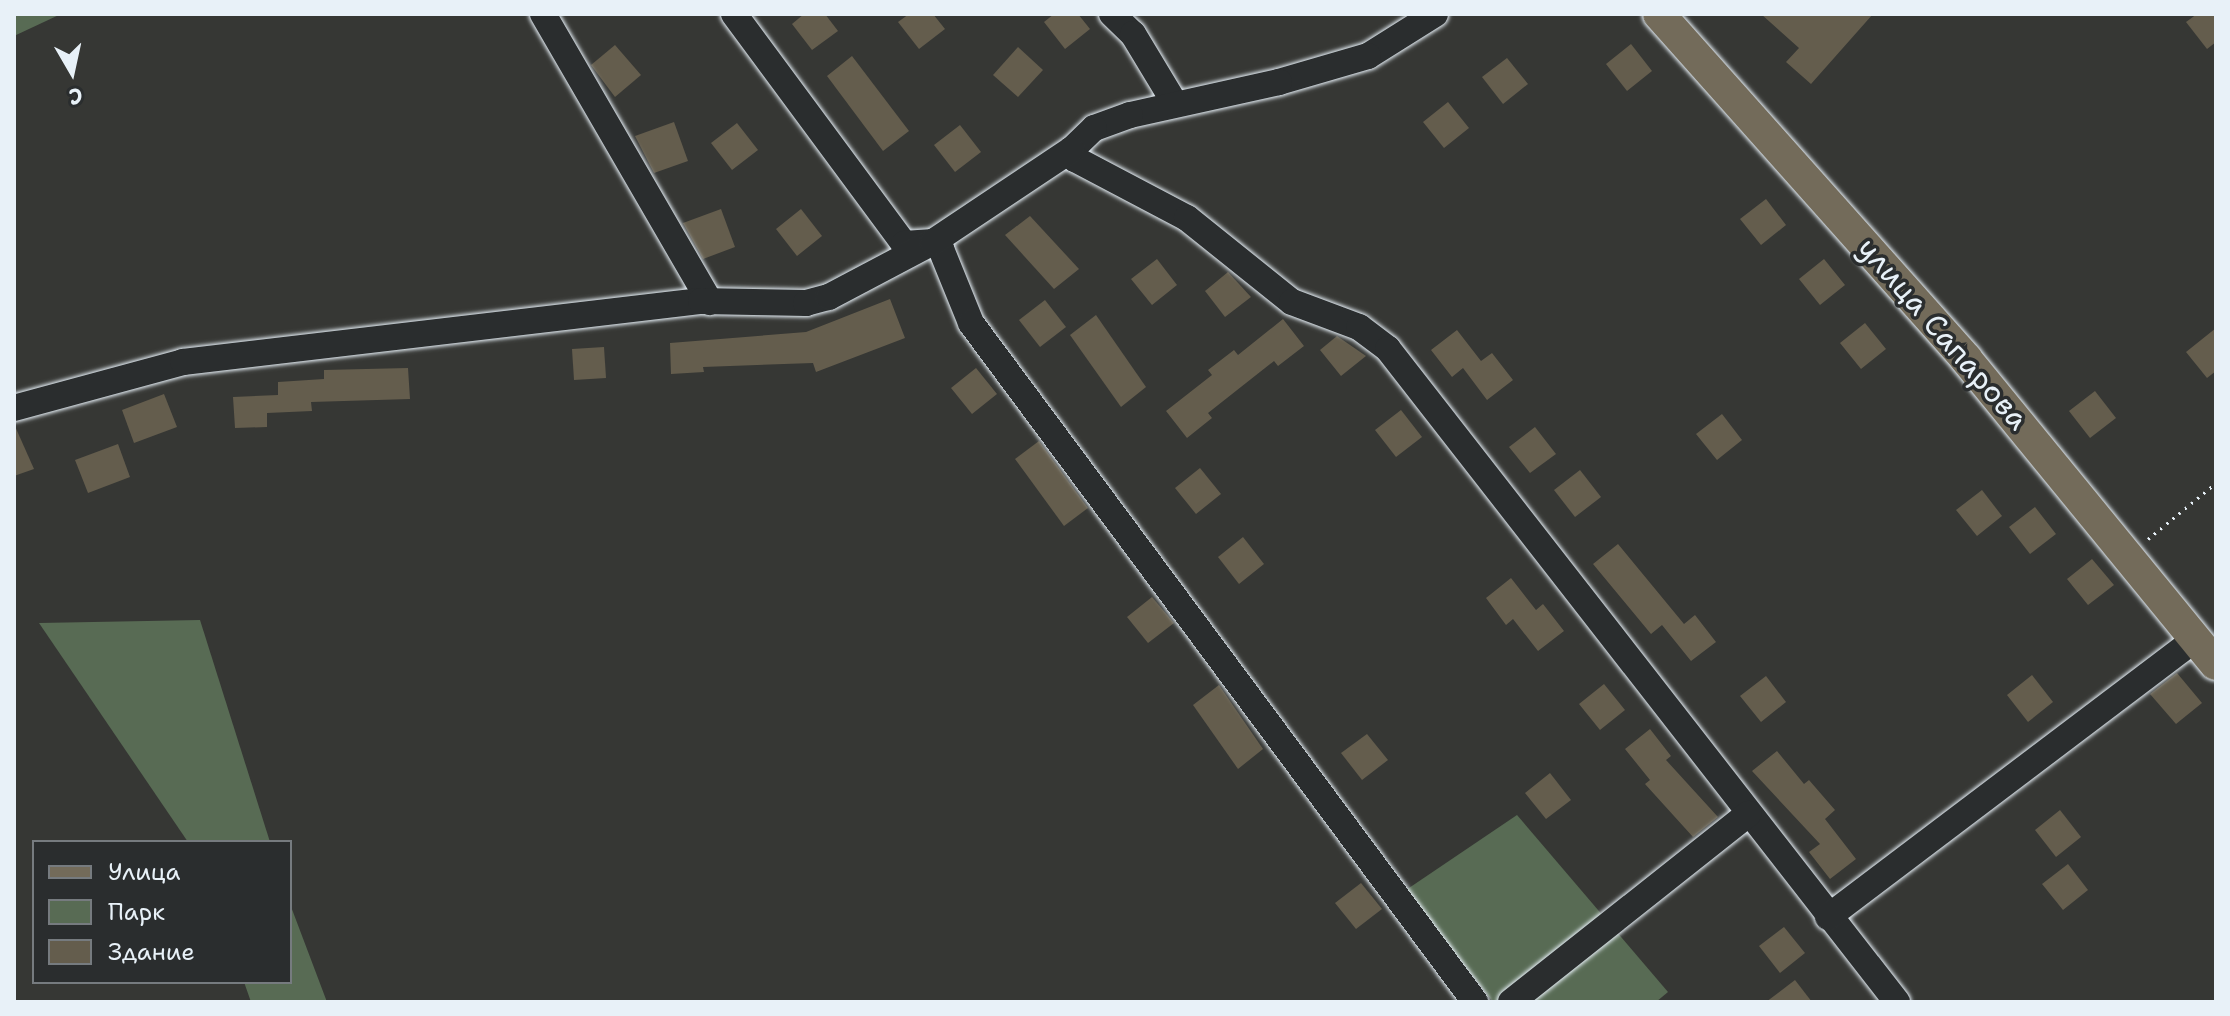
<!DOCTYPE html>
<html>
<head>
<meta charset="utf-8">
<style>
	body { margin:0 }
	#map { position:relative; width:2230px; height:1016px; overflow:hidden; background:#363734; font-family:"Shantell Sans",sans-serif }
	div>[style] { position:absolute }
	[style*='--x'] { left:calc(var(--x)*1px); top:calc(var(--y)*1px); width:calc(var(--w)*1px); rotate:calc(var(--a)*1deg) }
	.green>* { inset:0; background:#586b54 }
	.building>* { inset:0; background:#645d4d }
	.path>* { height:3px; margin-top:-1.5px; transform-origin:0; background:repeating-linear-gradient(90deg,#e8f1f8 0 2px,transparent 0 8px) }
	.roads { filter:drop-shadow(0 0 2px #e8f1f8) drop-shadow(0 0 2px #e8f1f8) }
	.minor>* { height:26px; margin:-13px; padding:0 13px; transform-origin:13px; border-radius:13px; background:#2a2d2e }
	.major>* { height:32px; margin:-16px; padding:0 16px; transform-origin:16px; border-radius:16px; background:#736b5a }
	span { translate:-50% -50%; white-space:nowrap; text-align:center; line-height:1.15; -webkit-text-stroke:7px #2a2d2e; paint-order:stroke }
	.street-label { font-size:30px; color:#e8f1f8 }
	.frame { position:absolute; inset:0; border:16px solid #e8f1f8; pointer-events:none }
	.legend { position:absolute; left:32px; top:840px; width:260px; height:144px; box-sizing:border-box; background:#2a2d2e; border:2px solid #767b7f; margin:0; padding:10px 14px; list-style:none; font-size:24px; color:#e8f1f8 }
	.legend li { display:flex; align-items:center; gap:16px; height:40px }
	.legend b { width:40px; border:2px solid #767b7f }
	.north { position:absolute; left:32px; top:32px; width:80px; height:80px; -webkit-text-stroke:6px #2a2d2e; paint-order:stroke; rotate:171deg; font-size:22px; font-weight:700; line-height:32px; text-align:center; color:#e8f1f8 }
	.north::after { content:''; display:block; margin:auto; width:28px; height:36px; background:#e8f1f8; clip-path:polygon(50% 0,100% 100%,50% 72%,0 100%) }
</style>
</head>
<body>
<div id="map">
	<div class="green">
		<div style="clip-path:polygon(14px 14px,61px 14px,14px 36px)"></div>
		<div style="clip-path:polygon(200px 620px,270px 842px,188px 842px,39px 623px)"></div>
		<div style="clip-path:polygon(1517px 815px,1668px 992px,1656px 1002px,1493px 1002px,1406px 890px)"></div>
		<div style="clip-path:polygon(290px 904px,327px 1002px,251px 1002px,244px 982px,290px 982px)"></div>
	</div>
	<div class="building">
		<div style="clip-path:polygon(804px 14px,825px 14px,838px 31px,812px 50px,792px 24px)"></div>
		<div style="clip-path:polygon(909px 14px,933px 14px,945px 29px,919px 49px,898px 22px)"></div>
		<div style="clip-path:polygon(1054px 14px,1078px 14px,1090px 29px,1065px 49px,1044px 22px)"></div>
		<div style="clip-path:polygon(1761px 14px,1873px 14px,1811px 84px,1786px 62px,1799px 48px)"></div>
		<div style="clip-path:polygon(2197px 14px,2216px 14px,2216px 42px,2207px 49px,2186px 22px)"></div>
		<div style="clip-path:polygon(1631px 44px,1652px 71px,1627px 91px,1606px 64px)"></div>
		<div style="clip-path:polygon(615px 45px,641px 75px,615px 97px,591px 65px)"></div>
		<div style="clip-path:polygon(1018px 47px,1043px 70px,1018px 97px,993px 75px)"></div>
		<div style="clip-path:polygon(852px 56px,909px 131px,883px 151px,827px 76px)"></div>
		<div style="clip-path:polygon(1507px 58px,1528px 84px,1503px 104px,1482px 77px)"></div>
		<div style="clip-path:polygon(1448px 102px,1469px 128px,1444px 148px,1423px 122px)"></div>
		<div style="clip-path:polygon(674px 122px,688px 161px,654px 173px,635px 136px)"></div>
		<div style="clip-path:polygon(737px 123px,758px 150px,732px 170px,711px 143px)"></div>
		<div style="clip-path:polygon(960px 125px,981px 152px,955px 172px,934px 145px)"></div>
		<div style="clip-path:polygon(1766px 199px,1786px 225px,1761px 245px,1740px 219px)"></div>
		<div style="clip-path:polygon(721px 209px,735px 247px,703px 259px,683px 223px)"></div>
		<div style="clip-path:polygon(801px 209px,822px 236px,797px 256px,776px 229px)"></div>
		<div style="clip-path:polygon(1030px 216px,1079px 269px,1054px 289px,1005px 235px)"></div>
		<div style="clip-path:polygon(1157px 259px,1177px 285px,1152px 305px,1131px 279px)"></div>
		<div style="clip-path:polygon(1824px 259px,1845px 285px,1820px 305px,1799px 279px)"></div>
		<div style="clip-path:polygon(1228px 272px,1251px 297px,1225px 317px,1205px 291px)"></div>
		<div style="clip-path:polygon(890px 299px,905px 338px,816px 372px,813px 363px,703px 367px,704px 372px,671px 374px,670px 343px,806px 332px)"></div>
		<div style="clip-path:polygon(1045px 300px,1066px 327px,1040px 347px,1019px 320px)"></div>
		<div style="clip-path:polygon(1096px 315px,1146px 387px,1121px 407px,1070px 335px)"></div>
		<div style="clip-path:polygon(1283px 319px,1304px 346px,1278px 366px,1274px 361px,1208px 413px,1212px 418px,1187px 438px,1166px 411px,1212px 375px,1208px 370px,1234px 350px,1238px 355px)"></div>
		<div style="clip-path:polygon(1865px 323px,1886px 349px,1861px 369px,1840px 343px)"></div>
		<div style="clip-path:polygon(2216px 328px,2216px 371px,2207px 378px,2186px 352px)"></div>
		<div style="clip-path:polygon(1457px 330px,1481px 361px,1492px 353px,1513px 380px,1487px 400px,1463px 368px,1452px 377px,1431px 350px)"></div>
		<div style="clip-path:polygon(1337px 336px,1366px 356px,1341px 376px,1320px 350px)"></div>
		<div style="clip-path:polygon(604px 347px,606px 378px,574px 380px,572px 349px)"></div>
		<div style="clip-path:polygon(408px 368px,410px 399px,311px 402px,312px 411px,267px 413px,267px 427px,235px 428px,233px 397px,278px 395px,278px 382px,324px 379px,324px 370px)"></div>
		<div style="clip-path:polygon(976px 368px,997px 394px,972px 414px,951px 388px)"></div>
		<div style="clip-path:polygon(2095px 391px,2116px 418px,2090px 438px,2069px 411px)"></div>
		<div style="clip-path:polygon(164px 394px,177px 427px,134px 443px,122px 410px)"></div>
		<div style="clip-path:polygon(1401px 410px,1422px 437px,1396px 457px,1375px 430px)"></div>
		<div style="clip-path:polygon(1722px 414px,1742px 440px,1717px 460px,1696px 434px)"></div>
		<div style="clip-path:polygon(14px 424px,34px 469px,14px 476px)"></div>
		<div style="clip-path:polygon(1535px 427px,1556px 454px,1530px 473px,1509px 447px)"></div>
		<div style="clip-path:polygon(1039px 441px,1088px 508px,1064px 526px,1015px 459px)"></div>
		<div style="clip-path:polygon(118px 444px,130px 477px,88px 493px,75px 460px)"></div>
		<div style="clip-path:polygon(1200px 468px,1221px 494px,1196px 514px,1175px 488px)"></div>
		<div style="clip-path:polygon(1580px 470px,1601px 497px,1575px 517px,1554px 490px)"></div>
		<div style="clip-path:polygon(1982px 490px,2002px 516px,1977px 536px,1956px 510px)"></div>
		<div style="clip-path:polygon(2035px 507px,2056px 534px,2030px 554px,2009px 527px)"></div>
		<div style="clip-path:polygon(1243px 537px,1264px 564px,1239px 584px,1218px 557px)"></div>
		<div style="clip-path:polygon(1618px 544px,1684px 624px,1695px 615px,1716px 642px,1691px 661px,1662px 625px,1651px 634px,1593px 564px)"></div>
		<div style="clip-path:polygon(2092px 559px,2114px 585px,2088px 605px,2067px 579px)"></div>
		<div style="clip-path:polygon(1511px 578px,1536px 610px,1543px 604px,1564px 631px,1538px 651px,1513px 619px,1506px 625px,1486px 598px)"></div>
		<div style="clip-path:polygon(1152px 597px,1174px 623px,1148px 643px,1127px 617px)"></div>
		<div style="clip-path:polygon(2177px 673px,2202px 703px,2176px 724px,2150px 694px)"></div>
		<div style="clip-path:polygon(2032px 675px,2053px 702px,2028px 722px,2007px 695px)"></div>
		<div style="clip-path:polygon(1766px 676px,1786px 702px,1761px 722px,1740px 696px)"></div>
		<div style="clip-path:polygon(1604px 684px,1625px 710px,1600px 730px,1579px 704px)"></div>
		<div style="clip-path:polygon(1219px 685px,1263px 749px,1238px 769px,1193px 705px)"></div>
		<div style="clip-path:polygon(1650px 729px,1671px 756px,1666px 760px,1718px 817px,1693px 837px,1645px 784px,1650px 780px,1625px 749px)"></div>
		<div style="clip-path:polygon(1367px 734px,1388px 760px,1362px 780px,1341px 753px)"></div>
		<div style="clip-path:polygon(1777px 751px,1804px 784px,1809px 780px,1835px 810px,1825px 819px,1856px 859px,1830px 879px,1809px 852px,1820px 844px,1752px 771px)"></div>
		<div style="clip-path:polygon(1550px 773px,1571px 800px,1546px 819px,1525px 793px)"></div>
		<div style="clip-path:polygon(2060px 810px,2081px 837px,2056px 857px,2035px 830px)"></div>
		<div style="clip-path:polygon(2068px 864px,2088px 890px,2063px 910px,2042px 884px)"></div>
		<div style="clip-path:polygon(1361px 883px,1382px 909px,1356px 929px,1335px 903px)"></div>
		<div style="clip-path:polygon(1784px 927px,1805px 953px,1780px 973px,1759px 946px)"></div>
		<div style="clip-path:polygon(1795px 980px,1812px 1002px,1766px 1002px)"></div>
	</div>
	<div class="path">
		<div style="--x:2148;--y:539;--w:88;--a:-39.5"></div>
	</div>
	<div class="roads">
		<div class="minor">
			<div style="--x:543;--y:14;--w:333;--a:59.9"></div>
			<div style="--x:734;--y:14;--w:286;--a:53.5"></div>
			<div style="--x:904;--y:244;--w:29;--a:-4"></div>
			<div style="--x:933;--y:242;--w:11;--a:41"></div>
			<div style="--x:941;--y:249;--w:80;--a:67.9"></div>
			<div style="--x:971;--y:323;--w:846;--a:53.41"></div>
			<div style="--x:1112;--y:14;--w:29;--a:44"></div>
			<div style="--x:1133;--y:34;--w:79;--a:58.9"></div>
			<div style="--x:1435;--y:14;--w:79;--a:147.9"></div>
			<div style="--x:1368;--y:56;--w:93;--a:163.7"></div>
			<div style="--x:1279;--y:82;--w:153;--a:167.5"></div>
			<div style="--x:1130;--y:115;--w:38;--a:160"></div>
			<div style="--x:1094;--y:128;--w:32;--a:136"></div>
			<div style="--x:1071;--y:150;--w:10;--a:66"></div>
			<div style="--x:1075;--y:159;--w:127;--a:27.8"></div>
			<div style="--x:1187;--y:218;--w:134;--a:38.7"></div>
			<div style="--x:1292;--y:302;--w:72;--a:20.5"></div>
			<div style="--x:1359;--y:327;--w:36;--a:37"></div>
			<div style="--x:1388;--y:349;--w:828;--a:52.06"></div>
			<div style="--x:14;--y:408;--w:175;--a:-15.2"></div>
			<div style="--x:183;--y:362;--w:522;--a:-6.72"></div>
			<div style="--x:701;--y:301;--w:105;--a:1.1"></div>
			<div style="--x:806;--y:303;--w:24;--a:-15"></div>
			<div style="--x:829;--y:297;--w:118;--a:-27.9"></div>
			<div style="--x:933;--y:242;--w:166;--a:-33.7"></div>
			<div style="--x:1828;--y:917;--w:460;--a:-37.1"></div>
			<div style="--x:1511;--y:1002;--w:303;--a:-38.4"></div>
		</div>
		<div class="major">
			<div style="--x:1659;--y:14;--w:462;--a:48.3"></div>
			<div style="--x:1966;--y:359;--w:394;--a:50.7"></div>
		</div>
	</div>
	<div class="street-label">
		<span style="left:1943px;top:334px;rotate:49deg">улица Сапарова</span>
	</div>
	<div class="frame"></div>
	<ul class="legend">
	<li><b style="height:10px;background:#736b5a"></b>Улица</li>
	<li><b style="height:22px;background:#586b54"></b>Парк</li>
	<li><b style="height:22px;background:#645d4d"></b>Здание</li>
	</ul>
	<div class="north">С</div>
</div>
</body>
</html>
